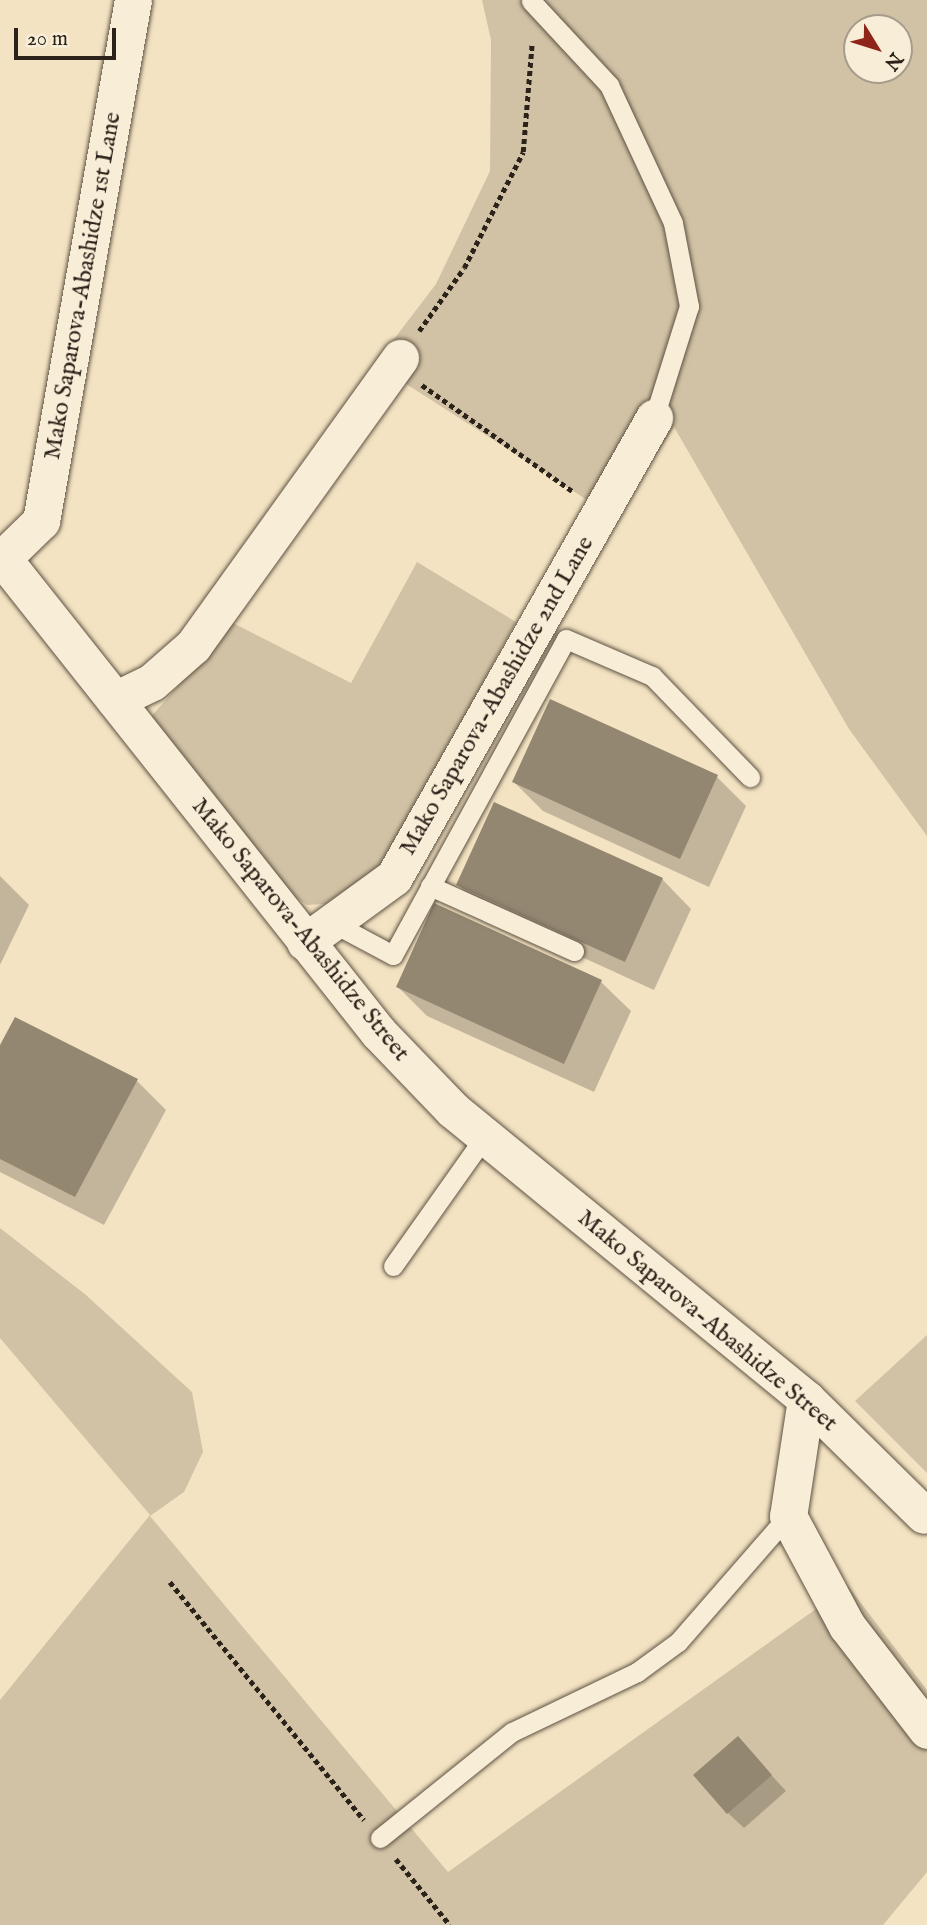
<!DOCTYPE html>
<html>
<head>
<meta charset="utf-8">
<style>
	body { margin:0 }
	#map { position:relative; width:927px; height:1925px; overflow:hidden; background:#f4e3c2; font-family:"IM FELL English",serif }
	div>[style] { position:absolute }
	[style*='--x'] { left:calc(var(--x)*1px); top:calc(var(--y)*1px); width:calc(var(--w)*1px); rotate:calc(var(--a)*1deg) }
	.green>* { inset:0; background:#d2c2a5 }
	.shadow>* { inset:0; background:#0003 }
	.building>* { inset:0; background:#948771 }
	.path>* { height:4.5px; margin-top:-2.25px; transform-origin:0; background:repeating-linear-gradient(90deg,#2b231a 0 5px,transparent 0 8.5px) }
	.roads { filter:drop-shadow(0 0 2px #5d5344) drop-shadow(0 0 2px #5d5344) }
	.service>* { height:19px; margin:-9.5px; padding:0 9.5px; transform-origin:9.5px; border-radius:9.5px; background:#f8edd7 }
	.minor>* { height:37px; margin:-18.5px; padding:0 18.5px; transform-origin:18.5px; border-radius:18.5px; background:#f8edd7 }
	span { translate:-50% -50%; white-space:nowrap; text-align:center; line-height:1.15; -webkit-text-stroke:6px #f8edd7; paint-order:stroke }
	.street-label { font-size:24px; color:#2b231a }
	.north { position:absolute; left:843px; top:14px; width:70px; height:70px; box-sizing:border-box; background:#f8edd7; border:2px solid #a69c8b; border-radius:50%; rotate:128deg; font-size:19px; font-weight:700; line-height:28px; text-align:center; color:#2b231a }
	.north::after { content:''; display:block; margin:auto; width:24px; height:32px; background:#8f2418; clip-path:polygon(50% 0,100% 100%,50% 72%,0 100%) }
	.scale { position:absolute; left:14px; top:28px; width:102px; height:32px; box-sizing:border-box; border:4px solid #2b231a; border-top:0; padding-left:9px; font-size:21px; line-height:24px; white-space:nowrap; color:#2b231a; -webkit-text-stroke:5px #f8edd7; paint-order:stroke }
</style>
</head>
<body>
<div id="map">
	<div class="green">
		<div style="clip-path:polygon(evenodd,482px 0,927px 0,927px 836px,849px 729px,674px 427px,612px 523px,592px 503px,375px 364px,436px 284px,490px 171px,491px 40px,482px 0,857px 28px,899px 28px,899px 70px,857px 70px,857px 28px)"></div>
		<div style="clip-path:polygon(417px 562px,516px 622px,382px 870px,338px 903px,307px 905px,271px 881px,150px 718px,233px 623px,351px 683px)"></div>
		<div style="clip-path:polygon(0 1228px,86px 1295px,192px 1392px,203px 1452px,184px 1492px,150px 1516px,448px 1872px,848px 1586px,927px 1690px,927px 1872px,883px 1925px,0 1925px,0 1700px,150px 1515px,0 1338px)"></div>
		<div style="clip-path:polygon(927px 1335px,927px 1473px,855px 1401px)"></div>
	</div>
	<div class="shadow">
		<div style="clip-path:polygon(717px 777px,746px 806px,709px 887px,543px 811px,514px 782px)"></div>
		<div style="clip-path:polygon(0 876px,29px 905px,0 965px)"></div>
		<div style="clip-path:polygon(662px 879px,691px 909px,654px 990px,488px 914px,458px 885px)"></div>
		<div style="clip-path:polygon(435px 906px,601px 982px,631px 1011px,594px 1092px,427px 1016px,398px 987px)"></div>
		<div style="clip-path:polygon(0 1048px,137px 1081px,166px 1110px,104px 1225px,0 1172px)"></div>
		<div style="clip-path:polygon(738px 1739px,786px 1791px,744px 1828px,728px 1813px)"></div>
	</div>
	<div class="building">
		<div style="clip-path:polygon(550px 699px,718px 775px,680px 859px,512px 782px)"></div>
		<div style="clip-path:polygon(494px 802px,663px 878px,625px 962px,456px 885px)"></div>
		<div style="clip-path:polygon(434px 903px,602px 980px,564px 1064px,396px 987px)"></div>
		<div style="clip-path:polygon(15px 1017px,138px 1079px,75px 1197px,0 1159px,0 1045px)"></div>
		<div style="clip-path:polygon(738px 1736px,772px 1775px,727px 1814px,693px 1775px)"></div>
	</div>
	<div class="path">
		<div style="--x:419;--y:331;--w:77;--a:-54.5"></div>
		<div style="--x:464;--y:268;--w:130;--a:-63"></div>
		<div style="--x:523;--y:152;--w:109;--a:-85.3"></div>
		<div style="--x:422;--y:385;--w:184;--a:35.2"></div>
		<div style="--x:170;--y:1582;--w:307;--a:50.8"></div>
		<div style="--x:396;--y:1859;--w:85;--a:50.7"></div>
	</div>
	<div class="roads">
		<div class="service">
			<div style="--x:531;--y:1;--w:115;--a:47.1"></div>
			<div style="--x:609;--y:85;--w:152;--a:65.1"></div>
			<div style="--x:673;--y:223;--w:85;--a:79.1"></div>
			<div style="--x:689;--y:306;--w:117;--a:107.4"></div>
			<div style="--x:430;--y:886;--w:158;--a:24.3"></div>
			<div style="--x:333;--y:923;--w:68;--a:28.1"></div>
			<div style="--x:393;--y:955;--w:360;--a:-61.3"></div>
			<div style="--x:566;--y:639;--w:94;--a:23.3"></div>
			<div style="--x:652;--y:676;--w:141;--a:45.9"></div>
			<div style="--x:393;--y:1266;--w:159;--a:-54.7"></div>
			<div style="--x:380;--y:1838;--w:169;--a:-38.8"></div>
			<div style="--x:512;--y:1732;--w:139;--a:-25.6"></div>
			<div style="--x:637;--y:1672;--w:51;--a:-36.2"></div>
			<div style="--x:678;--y:1642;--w:167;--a:-48.9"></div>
		</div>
		<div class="minor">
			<div style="--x:0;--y:555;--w:609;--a:51.6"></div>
			<div style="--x:378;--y:1032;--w:108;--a:46.1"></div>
			<div style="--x:453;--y:1110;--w:456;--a:39.3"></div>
			<div style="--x:806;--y:1399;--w:165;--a:44.5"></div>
			<div style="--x:4;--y:557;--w:52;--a:-44.2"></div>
			<div style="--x:41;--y:521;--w:529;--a:-79.99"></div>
			<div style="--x:115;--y:700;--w:41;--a:-25.9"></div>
			<div style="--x:152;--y:682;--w:55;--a:-41.3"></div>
			<div style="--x:193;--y:646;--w:355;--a:-54.3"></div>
			<div style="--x:305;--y:942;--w:110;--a:-36.1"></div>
			<div style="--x:394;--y:877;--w:528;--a:-60.47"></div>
			<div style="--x:806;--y:1399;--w:118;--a:98.7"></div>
			<div style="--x:788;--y:1516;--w:125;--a:61.8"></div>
			<div style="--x:847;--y:1626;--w:131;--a:52.4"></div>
		</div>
	</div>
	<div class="street-label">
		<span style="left:83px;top:286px;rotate:-80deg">Mako Saparova-Abashidze 1st Lane</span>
		<span style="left:497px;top:696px;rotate:-60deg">Mako Saparova-Abashidze 2nd Lane</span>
		<span style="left:300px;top:930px;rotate:51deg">Mako Saparova-Abashidze Street</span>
		<span style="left:707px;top:1321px;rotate:40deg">Mako Saparova-Abashidze Street</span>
	</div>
	<div class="north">N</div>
	<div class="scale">20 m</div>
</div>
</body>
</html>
